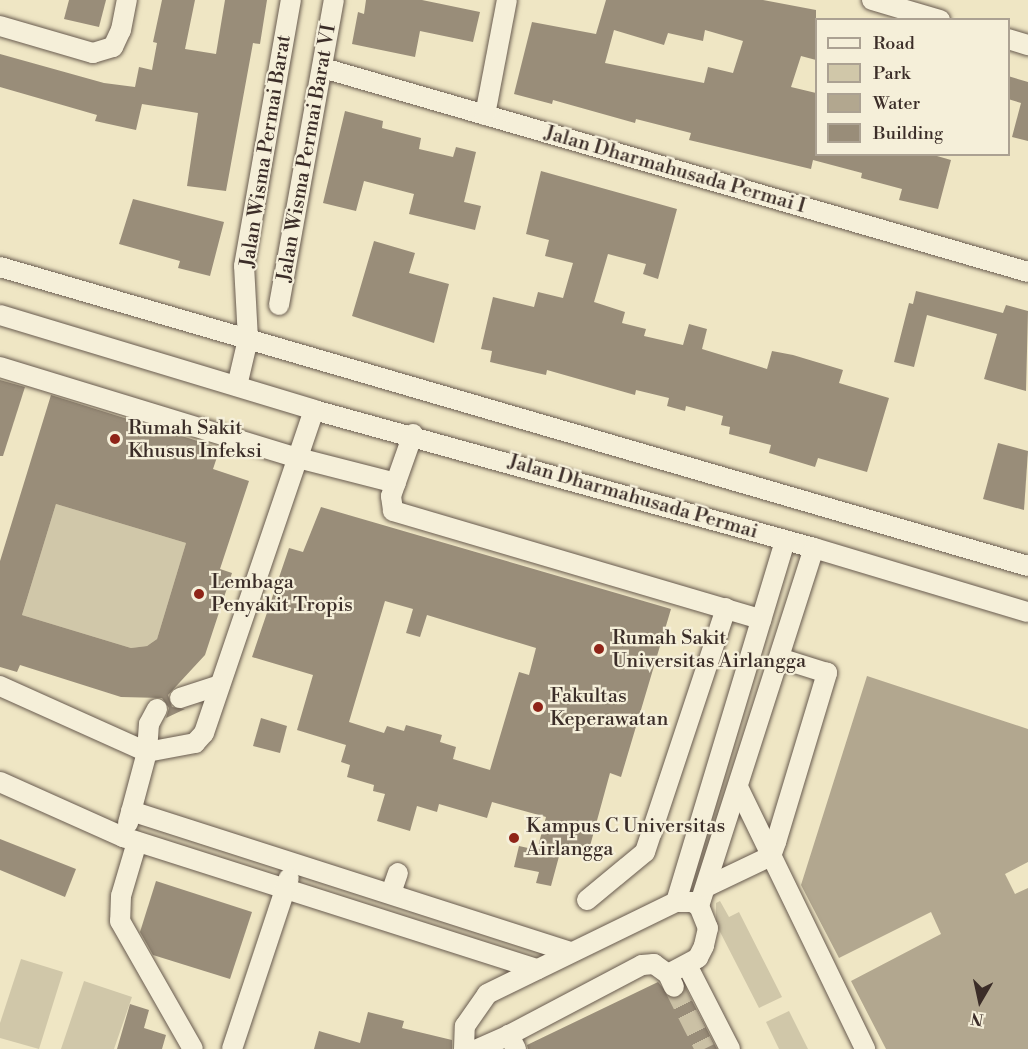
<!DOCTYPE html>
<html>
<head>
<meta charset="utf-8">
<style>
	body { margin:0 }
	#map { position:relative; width:1028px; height:1049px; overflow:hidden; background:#efe6c4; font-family:"Libre Bodoni",serif }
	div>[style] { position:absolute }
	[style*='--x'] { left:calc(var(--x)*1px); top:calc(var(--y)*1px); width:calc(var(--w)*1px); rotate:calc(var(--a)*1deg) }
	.green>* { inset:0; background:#d0c7a9 }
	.water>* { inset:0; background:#b2a78f }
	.building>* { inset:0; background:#998d79 }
	.minor-tunnel>* { height:20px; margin-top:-10px; transform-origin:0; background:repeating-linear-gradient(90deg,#cbc1a5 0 20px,transparent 0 30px) }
	.roads { filter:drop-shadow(0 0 2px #685b4f) drop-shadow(0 0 2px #685b4f) }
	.minor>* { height:20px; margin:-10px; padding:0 10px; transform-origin:10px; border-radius:10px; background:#f5efd9 }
	.dots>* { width:16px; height:16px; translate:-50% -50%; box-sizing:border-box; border:3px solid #f5efd9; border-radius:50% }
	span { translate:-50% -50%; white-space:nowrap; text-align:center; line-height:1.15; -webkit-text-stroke:4.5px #f5efd9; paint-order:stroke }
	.street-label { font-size:20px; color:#3b2d28 }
	.poi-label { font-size:20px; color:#3b2d28 }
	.left { translate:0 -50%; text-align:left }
	.legend { position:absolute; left:815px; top:18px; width:195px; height:138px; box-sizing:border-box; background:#f5efd9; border:2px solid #aba192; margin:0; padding:8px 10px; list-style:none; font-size:18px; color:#3b2d28 }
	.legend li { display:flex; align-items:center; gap:12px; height:30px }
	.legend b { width:30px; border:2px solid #aba192 }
	.north { position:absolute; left:950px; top:971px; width:60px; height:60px; -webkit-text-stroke:4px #f5efd9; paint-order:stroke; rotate:189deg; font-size:16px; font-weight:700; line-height:24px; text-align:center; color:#3b2d28 }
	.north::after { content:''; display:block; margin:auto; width:21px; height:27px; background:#3b2d28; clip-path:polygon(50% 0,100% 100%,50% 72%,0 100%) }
</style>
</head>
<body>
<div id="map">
	<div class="green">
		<div style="clip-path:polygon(56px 504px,186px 543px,157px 639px,147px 646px,131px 648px,22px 615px)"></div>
		<div style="clip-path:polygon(720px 901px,729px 917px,739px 912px,782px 997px,759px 1008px,716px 924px,716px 903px)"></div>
		<div style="clip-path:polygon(21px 959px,63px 972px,39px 1049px,0 1038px,0 1023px)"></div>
		<div style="clip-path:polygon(84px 981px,132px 997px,114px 1049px,61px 1049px)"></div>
		<div style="clip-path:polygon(789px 1011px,808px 1049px,779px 1049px,766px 1022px)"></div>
	</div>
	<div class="water">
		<div style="clip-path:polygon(867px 676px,1028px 729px,1028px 862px,1005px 874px,1015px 894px,1028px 888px,1028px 1049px,886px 1049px,851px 981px,941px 934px,931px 912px,839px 958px,801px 885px)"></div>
	</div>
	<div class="building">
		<div style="clip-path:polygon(69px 0,106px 0,99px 27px,64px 19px)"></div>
		<div style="clip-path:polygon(162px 0,195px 0,185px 49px,216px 54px,225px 0,267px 0,260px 44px,253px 43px,226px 191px,187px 186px,198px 113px,142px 104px,136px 130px,95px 121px,97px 115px,0 87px,0 54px,104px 83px,135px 87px,139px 67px,152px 70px,157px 43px,153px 42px)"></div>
		<div style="clip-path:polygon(366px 0,422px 0,480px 12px,473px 42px,420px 31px,415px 57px,352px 44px,358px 12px,364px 14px)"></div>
		<div style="clip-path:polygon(evenodd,606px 0,763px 0,816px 10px,816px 60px,801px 56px,791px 87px,816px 93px,816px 154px,930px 154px,951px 160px,938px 209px,899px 200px,902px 189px,861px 178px,862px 173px,813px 160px,811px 169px,689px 140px,691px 133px,636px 119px,635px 123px,553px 100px,552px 104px,514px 94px,532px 22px,596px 34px,606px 0,614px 30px,664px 45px,668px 33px,703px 41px,705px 30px,743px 41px,733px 73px,708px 67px,704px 83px,605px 63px,614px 30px)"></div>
		<div style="clip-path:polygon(1008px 76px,1028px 82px,1028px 141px,1012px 137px,1021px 103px,1008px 99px)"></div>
		<div style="clip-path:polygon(345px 111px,383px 121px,382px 128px,421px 138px,419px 149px,453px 157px,456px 147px,476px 152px,464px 202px,481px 206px,475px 230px,409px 214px,414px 194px,364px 181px,356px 211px,323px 203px)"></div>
		<div style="clip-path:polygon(541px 171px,677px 209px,658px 279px,643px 274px,646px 264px,608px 254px,594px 302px,625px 312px,622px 323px,646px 329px,644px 336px,683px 345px,689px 324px,707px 329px,702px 349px,767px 369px,772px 351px,793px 355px,843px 370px,839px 383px,889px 398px,867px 472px,818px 458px,815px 467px,769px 453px,771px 445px,729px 434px,730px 427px,721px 425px,723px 416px,686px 406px,685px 411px,667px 406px,669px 398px,636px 390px,635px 395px,547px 370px,546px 375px,490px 362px,492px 351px,481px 349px,493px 297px,534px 307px,538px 292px,563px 298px,573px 263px,545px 256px,549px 240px,526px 234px)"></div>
		<div style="clip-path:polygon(133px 199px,224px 222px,210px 276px,178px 268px,180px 261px,119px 244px)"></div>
		<div style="clip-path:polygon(374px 241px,415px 253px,409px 273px,449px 284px,434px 343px,352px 316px)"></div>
		<div style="clip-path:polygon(916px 291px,1003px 313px,1006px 305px,1028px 311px,1026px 391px,984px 379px,997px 334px,927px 315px,914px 367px,894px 362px,909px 303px,913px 304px)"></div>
		<div style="clip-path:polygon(0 380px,25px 387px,3px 456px,0 456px)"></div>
		<div style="clip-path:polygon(evenodd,51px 395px,220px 448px,213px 469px,249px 481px,220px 569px,232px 573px,205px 655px,168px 695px,172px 707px,185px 709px,166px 718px,169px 708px,162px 698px,121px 697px,20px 665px,17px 672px,0 667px,0 561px,51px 395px,56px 504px,186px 543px,157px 639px,147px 646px,131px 648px,22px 615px,56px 504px)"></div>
		<div style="clip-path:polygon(998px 443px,1028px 451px,1024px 510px,983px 499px)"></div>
		<div style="clip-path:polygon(evenodd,321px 507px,671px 609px,621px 777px,610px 773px,587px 857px,561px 849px,551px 886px,536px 883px,539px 872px,514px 867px,519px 846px,537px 850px,546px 817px,492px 802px,487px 818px,439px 804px,437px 812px,417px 806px,410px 831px,377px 821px,385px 794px,373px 791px,374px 785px,347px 777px,350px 765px,341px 762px,346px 745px,297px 730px,313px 675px,252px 657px,289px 548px,303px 552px,321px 507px,385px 601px,413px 609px,406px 633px,420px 637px,427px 615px,536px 648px,529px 675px,519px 672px,490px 770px,453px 759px,456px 747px,440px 742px,442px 735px,406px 725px,404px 731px,387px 726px,384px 733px,349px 722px,385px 601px)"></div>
		<div style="clip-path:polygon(261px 718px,287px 726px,280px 753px,253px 746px)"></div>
		<div style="clip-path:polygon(0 839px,76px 869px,65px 897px,0 870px)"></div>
		<div style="clip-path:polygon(156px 881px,252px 912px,230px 979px,153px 955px,140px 932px)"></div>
		<div style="clip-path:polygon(658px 982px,672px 999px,680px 998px,686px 989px,717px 1049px,528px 1049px,527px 1045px)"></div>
		<div style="clip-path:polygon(130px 1004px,149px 1010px,144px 1028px,166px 1035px,162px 1049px,117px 1049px)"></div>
		<div style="clip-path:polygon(368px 1012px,404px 1021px,402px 1028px,452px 1040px,452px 1049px,314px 1049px,319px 1031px,360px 1043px)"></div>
	</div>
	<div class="minor-tunnel">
		<div style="--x:674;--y:987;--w:69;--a:63.4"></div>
	</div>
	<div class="roads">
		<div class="minor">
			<div style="--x:872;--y:0;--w:71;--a:16.4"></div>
			<div style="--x:0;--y:26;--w:97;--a:16.2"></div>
			<div style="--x:93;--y:53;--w:21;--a:-17"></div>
			<div style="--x:113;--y:47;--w:19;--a:-65"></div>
			<div style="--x:121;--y:30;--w:31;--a:-79"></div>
			<div style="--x:1008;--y:39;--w:21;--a:17"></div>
			<div style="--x:323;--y:68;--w:734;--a:16.14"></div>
			<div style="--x:485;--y:115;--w:117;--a:-79.2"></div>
			<div style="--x:0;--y:267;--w:1071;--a:16.22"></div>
			<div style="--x:279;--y:305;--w:310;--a:-79.8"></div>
			<div style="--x:0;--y:315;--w:328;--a:16.8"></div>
			<div style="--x:314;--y:410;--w:519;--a:15.43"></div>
			<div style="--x:814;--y:548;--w:223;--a:16.7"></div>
			<div style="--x:0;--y:367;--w:312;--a:17"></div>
			<div style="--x:298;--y:458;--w:101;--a:14.3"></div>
			<div style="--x:237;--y:386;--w:48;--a:-76.8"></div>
			<div style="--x:248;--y:339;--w:73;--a:-93.1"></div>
			<div style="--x:244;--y:266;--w:270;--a:-80"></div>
			<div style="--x:413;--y:434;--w:66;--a:109.5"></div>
			<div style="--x:391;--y:496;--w:15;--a:82"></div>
			<div style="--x:393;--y:511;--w:384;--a:16.4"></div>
			<div style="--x:0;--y:686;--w:161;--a:24.2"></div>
			<div style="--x:147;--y:752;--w:49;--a:-10.6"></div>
			<div style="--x:195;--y:743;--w:13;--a:-48"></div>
			<div style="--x:204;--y:733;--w:341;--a:-71.2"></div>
			<div style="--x:180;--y:698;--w:42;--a:-18"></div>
			<div style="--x:0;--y:782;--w:135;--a:24.1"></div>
			<div style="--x:123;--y:837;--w:435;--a:17.7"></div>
			<div style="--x:738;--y:787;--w:291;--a:64.1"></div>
			<div style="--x:131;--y:811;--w:460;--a:17.8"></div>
			<div style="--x:128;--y:823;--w:73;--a:-75"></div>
			<div style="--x:147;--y:752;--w:28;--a:-86"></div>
			<div style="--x:149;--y:724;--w:17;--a:-62"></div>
			<div style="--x:137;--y:842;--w:56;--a:106.5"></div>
			<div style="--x:121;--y:896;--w:25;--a:92"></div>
			<div style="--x:120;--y:921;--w:147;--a:60.3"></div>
			<div style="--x:706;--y:887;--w:72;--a:-25.5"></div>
			<div style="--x:771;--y:856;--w:15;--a:-70"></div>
			<div style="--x:776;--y:842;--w:177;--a:-73.2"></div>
			<div style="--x:827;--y:673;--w:50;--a:-162.6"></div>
			<div style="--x:391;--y:893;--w:21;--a:-71"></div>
			<div style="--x:587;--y:900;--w:75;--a:-39.6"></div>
			<div style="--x:645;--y:852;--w:257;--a:-71.6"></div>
			<div style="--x:676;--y:902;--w:377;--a:-73.2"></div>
			<div style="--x:699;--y:906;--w:376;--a:-72.2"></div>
			<div style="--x:687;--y:965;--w:94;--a:62.9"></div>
			<div style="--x:232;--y:1049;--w:180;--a:-71.6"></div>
			<div style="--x:464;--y:1049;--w:23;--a:-88"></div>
			<div style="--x:465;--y:1026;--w:39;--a:-55"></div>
			<div style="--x:487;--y:994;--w:210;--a:-26"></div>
			<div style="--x:676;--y:902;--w:16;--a:0"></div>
			<div style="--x:692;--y:902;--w:8;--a:30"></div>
			<div style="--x:699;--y:906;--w:24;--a:68"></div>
			<div style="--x:708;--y:928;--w:18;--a:103"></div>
			<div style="--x:704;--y:946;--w:13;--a:117"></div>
			<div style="--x:698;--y:958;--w:34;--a:152"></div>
			<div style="--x:478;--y:1049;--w:34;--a:-24"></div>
			<div style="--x:516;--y:1049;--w:16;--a:-117"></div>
			<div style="--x:509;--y:1035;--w:150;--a:-27.8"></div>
			<div style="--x:642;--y:965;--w:12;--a:-5"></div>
			<div style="--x:654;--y:964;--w:17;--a:36"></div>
			<div style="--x:668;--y:974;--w:14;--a:65"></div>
		</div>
	</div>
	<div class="dots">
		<div style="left:115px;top:439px;background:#8f2418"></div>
		<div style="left:199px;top:594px;background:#8f2418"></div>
		<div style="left:599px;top:649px;background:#8f2418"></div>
		<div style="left:538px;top:707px;background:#8f2418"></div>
		<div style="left:514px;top:838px;background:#8f2418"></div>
	</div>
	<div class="street-label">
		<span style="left:266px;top:151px;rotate:-81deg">Jalan Wisma Permai Barat</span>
		<span style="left:307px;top:153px;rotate:-80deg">Jalan Wisma Permai Barat VI</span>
		<span style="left:675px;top:170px;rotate:16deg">Jalan Dharmahusada Permai I</span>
		<span style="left:633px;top:497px;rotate:16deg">Jalan Dharmahusada Permai</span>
	</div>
	<div class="poi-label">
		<span class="left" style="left:128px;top:440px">Rumah Sakit<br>Khusus Infeksi</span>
		<span class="left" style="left:211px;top:594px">Lembaga<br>Penyakit Tropis</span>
		<span class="left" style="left:612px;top:650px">Rumah Sakit<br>Universitas Airlangga</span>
		<span class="left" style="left:550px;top:708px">Fakultas<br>Keperawatan</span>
		<span class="left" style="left:526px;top:838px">Kampus C Universitas<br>Airlangga</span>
	</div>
	<ul class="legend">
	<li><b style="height:8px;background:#f5efd9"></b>Road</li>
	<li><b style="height:16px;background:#d0c7a9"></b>Park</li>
	<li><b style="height:16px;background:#b2a78f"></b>Water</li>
	<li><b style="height:16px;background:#998d79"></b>Building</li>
	</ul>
	<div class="north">N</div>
</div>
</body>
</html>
